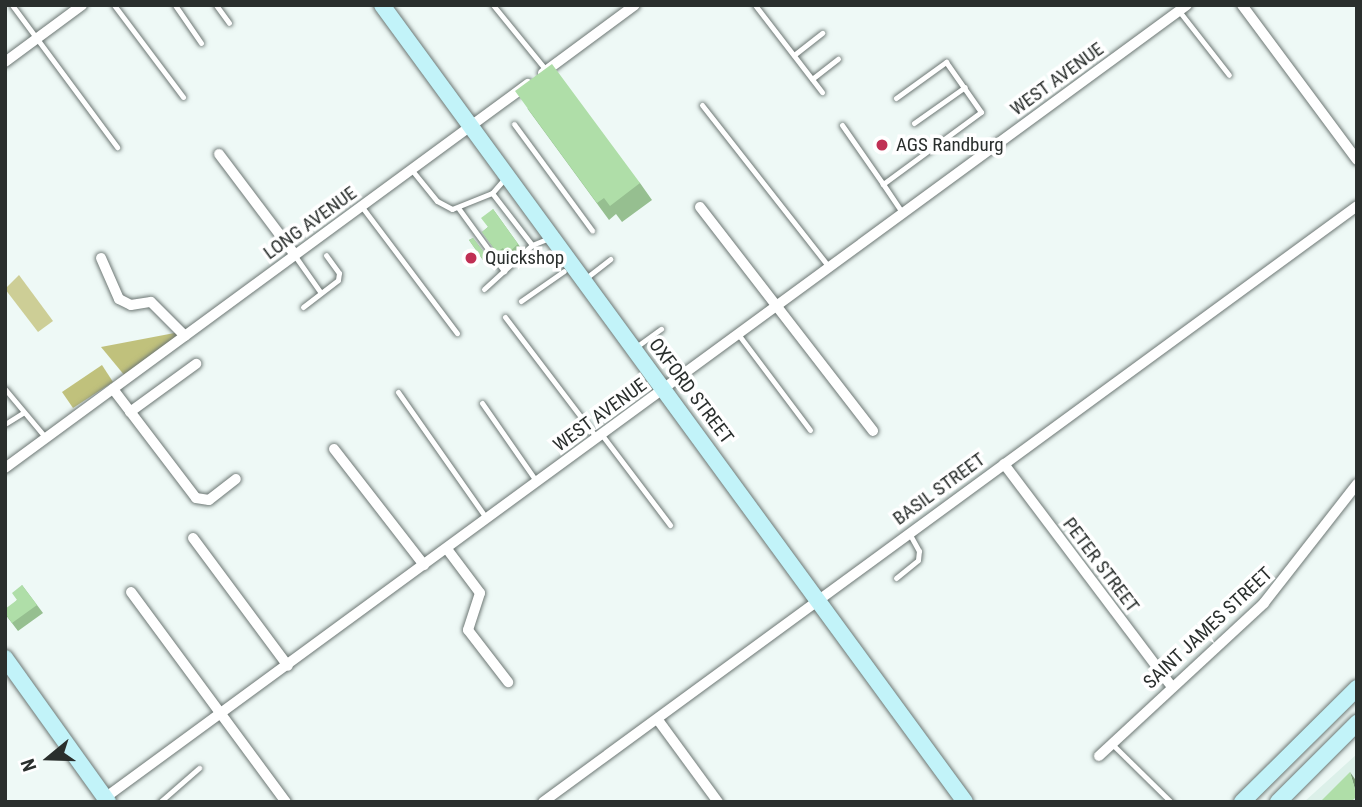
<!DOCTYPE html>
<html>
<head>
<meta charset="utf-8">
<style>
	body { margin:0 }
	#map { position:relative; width:1362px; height:807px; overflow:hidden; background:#eef9f6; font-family:"Roboto Condensed",sans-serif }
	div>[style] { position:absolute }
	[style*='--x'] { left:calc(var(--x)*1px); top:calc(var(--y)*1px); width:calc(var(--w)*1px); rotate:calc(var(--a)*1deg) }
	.built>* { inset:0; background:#dcf0e9 }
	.green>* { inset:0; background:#cdce96 }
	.forest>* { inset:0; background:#c0c17c }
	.roads { filter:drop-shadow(0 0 2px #6d7774) drop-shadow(0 0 2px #6d7774) }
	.lane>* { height:5px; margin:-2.5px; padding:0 2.5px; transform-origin:2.5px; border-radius:2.5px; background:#fff }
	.street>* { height:10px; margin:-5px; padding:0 5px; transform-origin:5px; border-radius:5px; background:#fff }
	.secondary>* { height:16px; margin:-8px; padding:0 8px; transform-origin:8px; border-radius:8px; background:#c2f3f9 }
	.wall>* { inset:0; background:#96bf90 }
	.shaded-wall>* { inset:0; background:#7a9b76 }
	.building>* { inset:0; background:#afdea8 }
	.dots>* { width:19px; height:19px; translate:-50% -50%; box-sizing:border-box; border:4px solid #fff; border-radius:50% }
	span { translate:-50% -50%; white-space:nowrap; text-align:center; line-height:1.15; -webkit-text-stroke:7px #fff; paint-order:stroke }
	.street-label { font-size:19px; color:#2a2f2d }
	.poi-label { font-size:19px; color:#2a2f2d }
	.left { translate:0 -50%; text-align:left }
	.frame { position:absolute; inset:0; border:7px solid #2a2f2d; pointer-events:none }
	.north { position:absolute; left:14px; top:723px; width:70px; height:70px; -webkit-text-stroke:5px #fff; paint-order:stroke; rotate:251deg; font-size:19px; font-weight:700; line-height:28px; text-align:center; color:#2a2f2d }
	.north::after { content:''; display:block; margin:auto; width:24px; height:32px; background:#2a2f2d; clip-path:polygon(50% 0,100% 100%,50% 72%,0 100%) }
</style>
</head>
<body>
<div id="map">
	<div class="built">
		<div style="clip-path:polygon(1357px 754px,1357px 802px,1304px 802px)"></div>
	</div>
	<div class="green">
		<div style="clip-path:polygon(19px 275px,53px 321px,38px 332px,5px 289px)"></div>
	</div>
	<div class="forest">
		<div style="clip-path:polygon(185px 331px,125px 376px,101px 347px)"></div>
		<div style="clip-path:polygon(102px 365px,113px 382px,73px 408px,62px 392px)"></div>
	</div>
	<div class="roads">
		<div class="lane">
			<div style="--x:12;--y:5;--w:177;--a:53.5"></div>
			<div style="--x:114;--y:5;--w:115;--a:53.1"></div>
			<div style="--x:175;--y:5;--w:46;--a:55.6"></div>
			<div style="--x:216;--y:5;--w:22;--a:54"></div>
			<div style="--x:493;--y:5;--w:84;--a:50.8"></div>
			<div style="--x:755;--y:5;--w:110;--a:52.4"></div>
			<div style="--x:1179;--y:11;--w:81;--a:52"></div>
			<div style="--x:794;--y:55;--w:36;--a:-38"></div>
			<div style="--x:812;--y:79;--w:33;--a:-38"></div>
			<div style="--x:896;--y:98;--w:62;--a:-35.8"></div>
			<div style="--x:946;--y:62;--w:61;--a:55"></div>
			<div style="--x:981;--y:112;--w:122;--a:143.7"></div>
			<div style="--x:883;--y:184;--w:36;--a:56"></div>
			<div style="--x:702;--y:105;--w:206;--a:51.9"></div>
			<div style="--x:914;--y:123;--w:62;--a:-35.2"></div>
			<div style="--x:514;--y:124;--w:132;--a:53.7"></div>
			<div style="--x:842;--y:125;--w:72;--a:55.2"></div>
			<div style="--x:411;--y:169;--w:41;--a:50.9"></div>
			<div style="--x:437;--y:201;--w:17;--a:28"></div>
			<div style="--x:452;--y:209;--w:43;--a:-21.8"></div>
			<div style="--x:506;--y:177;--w:21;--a:131"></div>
			<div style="--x:492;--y:193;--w:66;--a:52.4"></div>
			<div style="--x:532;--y:245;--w:18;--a:-22"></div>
			<div style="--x:362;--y:207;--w:158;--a:53"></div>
			<div style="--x:459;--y:209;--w:77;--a:54"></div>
			<div style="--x:295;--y:256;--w:45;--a:54.9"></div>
			<div style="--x:586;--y:278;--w:31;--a:-38"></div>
			<div style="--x:484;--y:289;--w:65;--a:-42.5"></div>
			<div style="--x:521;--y:301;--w:52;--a:-34.9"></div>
			<div style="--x:303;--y:307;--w:44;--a:-37.6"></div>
			<div style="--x:338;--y:280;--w:7;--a:-82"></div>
			<div style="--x:339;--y:273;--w:22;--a:-126"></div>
			<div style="--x:505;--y:317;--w:152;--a:52.8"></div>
			<div style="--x:738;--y:334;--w:120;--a:53.1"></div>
			<div style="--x:636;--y:347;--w:31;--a:-36"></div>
			<div style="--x:5;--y:389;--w:64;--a:50.1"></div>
			<div style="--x:398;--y:392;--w:155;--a:55"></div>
			<div style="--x:482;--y:403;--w:96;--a:55.2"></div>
			<div style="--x:5;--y:424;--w:22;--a:-32"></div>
			<div style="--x:602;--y:435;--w:113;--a:52.9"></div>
			<div style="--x:896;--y:578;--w:28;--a:-39"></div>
			<div style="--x:918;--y:560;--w:9;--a:-84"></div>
			<div style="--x:919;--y:551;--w:21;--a:-119"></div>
			<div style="--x:1112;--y:744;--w:83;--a:44.5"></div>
			<div style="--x:160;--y:802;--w:52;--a:-41.1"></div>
		</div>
		<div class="street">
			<div style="--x:1242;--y:5;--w:193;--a:53.4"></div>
			<div style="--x:5;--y:62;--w:96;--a:-36.5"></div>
			<div style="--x:543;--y:73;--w:114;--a:-36.5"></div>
			<div style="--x:219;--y:154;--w:126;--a:53"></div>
			<div style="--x:700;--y:207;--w:283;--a:52.3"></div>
			<div style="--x:101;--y:258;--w:45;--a:66.3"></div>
			<div style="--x:119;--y:299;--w:13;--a:27"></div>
			<div style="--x:131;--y:305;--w:20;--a:-9"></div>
			<div style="--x:151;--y:302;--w:48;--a:45"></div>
			<div style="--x:113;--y:389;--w:137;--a:52.7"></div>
			<div style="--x:196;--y:498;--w:13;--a:9"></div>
			<div style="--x:209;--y:500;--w:34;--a:-38"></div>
			<div style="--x:130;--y:412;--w:82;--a:-36"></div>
			<div style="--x:334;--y:449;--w:147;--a:52.2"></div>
			<div style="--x:1004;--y:464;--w:278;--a:53"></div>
			<div style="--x:5;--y:468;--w:649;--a:-36.29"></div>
			<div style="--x:193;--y:538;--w:159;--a:53.4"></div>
			<div style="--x:447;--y:549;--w:55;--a:53.1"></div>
			<div style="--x:480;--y:593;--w:39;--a:108"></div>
			<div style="--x:468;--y:630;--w:66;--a:52.4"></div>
			<div style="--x:131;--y:592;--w:261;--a:53.6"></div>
			<div style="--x:658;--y:720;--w:102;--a:53.8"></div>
			<div style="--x:1099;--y:756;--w:225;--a:-42.8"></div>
			<div style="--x:1264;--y:603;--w:151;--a:-52"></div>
			<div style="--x:102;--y:800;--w:1345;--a:-36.23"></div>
			<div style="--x:543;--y:802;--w:1009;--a:-36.21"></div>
		</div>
		<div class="secondary">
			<div style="--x:382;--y:5;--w:987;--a:53.81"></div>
			<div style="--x:5;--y:658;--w:177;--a:54.4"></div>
			<div style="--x:1242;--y:802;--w:162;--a:-44.7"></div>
			<div style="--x:1278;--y:802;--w:112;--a:-45"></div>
		</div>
	</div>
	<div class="wall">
		<div style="clip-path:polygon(527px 108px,640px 183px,652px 200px,622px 222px,616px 214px,609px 220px)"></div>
		<div style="clip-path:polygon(493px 209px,521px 248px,510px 258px,506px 252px,500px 257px,482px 232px,488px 227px)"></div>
		<div style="clip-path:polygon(473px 238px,492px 263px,487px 266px,469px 240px)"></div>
		<div style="clip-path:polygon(22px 585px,43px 613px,18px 631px,5px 614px,17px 600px)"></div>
	</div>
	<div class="shaded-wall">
		<div style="clip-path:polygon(1350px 772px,1357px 782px,1357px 796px)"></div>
	</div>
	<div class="building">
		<div style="clip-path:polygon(552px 64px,640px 183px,610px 206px,604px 198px,597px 203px,515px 91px)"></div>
		<div style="clip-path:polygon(493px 209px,518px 244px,507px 254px,503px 248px,497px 252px,482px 232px,488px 227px,481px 218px)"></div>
		<div style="clip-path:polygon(473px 238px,488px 258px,484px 261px,469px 240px)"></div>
		<div style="clip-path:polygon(22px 585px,37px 605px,12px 623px,5px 613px,5px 609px,17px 600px,12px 593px)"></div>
		<div style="clip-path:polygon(1350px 772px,1357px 796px,1352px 801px,1353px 802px,1320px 802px)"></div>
	</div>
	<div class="dots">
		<div style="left:882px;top:145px;background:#c03054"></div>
		<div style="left:471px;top:258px;background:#c03054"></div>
	</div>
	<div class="street-label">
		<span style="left:1057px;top:79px;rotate:-36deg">WEST AVENUE</span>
		<span style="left:310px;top:223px;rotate:-36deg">LONG AVENUE</span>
		<span style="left:691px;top:391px;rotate:53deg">OXFORD STREET</span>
		<span style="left:600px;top:415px;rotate:-36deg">WEST AVENUE</span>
		<span style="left:939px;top:489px;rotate:-36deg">BASIL STREET</span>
		<span style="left:1101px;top:565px;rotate:53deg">PETER STREET</span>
		<span style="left:1208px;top:628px;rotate:-43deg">SAINT JAMES STREET</span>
	</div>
	<div class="poi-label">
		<span class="left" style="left:896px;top:145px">AGS Randburg</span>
		<span class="left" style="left:485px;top:258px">Quickshop</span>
	</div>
	<div class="frame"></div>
	<div class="north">N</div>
</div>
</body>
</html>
